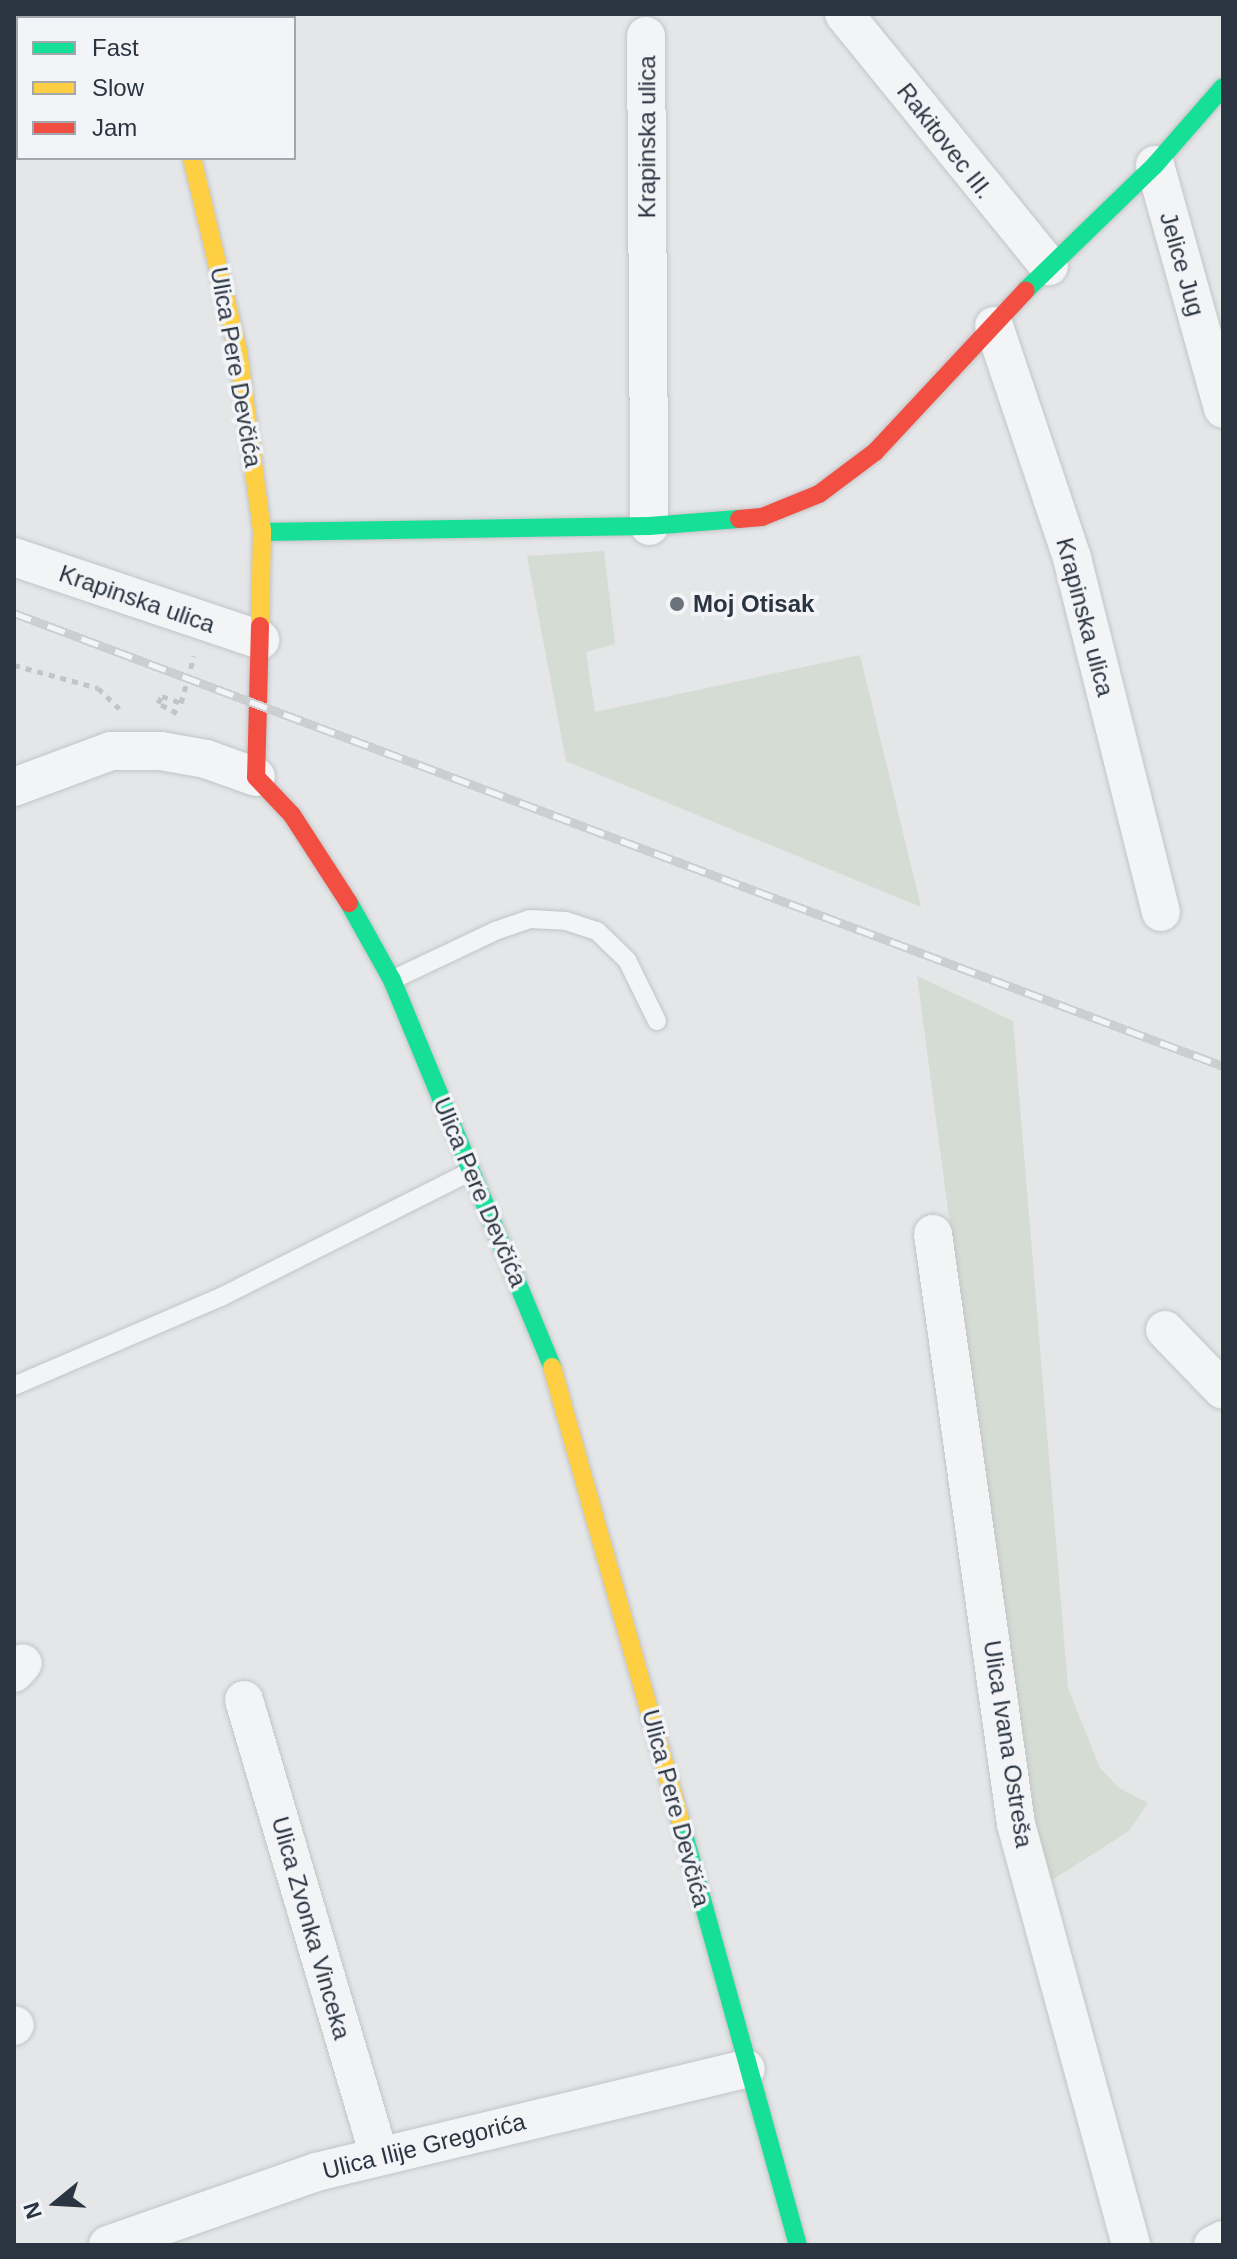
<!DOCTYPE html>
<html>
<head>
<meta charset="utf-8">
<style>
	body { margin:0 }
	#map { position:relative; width:1237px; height:2259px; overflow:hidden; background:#e4e6e8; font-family:Helvetica,sans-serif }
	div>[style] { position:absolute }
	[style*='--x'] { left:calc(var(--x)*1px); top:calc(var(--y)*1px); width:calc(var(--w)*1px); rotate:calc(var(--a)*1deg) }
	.green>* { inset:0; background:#d5dcd4 }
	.path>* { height:5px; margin-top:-2.5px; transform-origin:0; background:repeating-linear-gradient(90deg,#c2c4c7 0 6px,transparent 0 12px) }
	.roads { filter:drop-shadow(0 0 2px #c2c4c6) drop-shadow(0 0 2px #c2c4c6) }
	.lane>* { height:18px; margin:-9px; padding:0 9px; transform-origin:9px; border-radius:9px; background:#f3f4f5 }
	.street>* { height:38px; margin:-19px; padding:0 19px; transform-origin:19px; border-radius:19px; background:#f3f4f5 }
	.fast>* { height:18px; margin:-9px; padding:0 9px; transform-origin:9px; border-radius:9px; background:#16e098 }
	.slow>* { height:18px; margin:-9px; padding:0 9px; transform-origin:9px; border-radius:9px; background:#ffcf43 }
	.jam>* { height:18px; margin:-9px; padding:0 9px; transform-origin:9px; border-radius:9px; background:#f24e42 }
	.rail>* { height:9px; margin-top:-4.5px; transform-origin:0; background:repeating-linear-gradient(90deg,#f2f4f7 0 18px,#cdced0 0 36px); box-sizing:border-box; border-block:2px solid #cdced0 }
	.dots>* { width:22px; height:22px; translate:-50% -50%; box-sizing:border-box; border:4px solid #f2f4f7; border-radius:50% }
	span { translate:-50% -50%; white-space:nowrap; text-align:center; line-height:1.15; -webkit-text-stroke:7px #f2f4f7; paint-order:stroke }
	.street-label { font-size:24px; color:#2b3441 }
	.poi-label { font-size:24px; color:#2b3441; font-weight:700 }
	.left { translate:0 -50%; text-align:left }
	.frame { position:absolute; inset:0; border:16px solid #2b3441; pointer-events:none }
	.legend { position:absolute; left:16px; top:16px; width:280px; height:144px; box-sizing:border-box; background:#f2f4f7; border:2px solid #a2a7ae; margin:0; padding:10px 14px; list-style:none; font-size:24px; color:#2b3441 }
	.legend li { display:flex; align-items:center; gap:16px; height:40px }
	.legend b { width:40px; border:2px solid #a2a7ae }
	.north { position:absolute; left:16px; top:2163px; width:80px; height:80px; -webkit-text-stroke:6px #f2f4f7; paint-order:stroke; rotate:252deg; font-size:22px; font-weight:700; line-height:32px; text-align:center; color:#2b3441 }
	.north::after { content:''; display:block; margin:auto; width:28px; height:36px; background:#2b3441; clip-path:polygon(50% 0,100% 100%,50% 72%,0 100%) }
</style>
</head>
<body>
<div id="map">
	<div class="green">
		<div style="clip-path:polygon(604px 551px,615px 644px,586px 652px,595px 712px,860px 655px,921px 907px,566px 761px,527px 556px)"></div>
		<div style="clip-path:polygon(917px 976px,1013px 1021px,1068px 1688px,1100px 1768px,1119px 1788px,1148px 1803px,1129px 1831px,1046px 1884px,1027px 1806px)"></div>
	</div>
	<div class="path">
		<div style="--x:14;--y:665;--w:87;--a:15.3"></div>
		<div style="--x:98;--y:688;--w:36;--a:44"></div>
		<div style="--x:177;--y:713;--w:21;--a:-152"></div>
		<div style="--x:158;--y:703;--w:8;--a:-60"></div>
		<div style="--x:162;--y:696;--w:20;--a:20"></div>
		<div style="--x:181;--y:703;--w:49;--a:-74.5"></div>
	</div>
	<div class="roads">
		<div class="lane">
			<div style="--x:392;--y:980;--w:114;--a:-25.4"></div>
			<div style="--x:495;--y:931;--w:37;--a:-19"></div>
			<div style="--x:530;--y:919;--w:36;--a:3"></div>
			<div style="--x:566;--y:921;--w:33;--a:18"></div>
			<div style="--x:597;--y:931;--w:42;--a:44"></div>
			<div style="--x:627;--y:960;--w:68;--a:63.8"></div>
			<div style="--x:14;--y:1386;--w:225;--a:-23.3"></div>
			<div style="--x:221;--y:1297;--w:280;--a:-26.7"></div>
		</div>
		<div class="street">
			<div style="--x:158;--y:14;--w:4;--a:76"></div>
			<div style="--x:844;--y:14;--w:325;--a:50.9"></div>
			<div style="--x:646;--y:36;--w:490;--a:89.6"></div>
			<div style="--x:1155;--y:165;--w:253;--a:74.4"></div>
			<div style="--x:994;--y:326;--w:245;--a:71.4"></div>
			<div style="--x:1072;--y:558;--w:365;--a:75.9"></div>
			<div style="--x:14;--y:557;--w:260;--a:18.6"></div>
			<div style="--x:14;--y:787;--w:103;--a:-20.4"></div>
			<div style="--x:111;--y:751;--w:50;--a:0"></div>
			<div style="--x:161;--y:751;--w:46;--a:10.1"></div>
			<div style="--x:206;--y:759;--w:53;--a:19.8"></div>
			<div style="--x:933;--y:1234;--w:596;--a:81.99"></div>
			<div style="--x:1016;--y:1824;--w:436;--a:74.7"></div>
			<div style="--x:1165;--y:1330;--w:83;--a:46"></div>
			<div style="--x:14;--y:1673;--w:13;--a:-48"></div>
			<div style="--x:244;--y:1700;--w:476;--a:73.5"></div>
			<div style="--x:14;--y:2026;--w:1;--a:-45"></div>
			<div style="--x:108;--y:2245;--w:220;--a:-19.3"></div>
			<div style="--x:316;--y:2172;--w:442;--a:-13.5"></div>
			<div style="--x:1213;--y:2245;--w:11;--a:-27"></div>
		</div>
		<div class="fast">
			<div style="--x:1026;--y:290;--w:180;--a:-44.1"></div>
			<div style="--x:1155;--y:165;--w:103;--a:-48.9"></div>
			<div style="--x:262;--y:532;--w:387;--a:-0.9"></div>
			<div style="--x:649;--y:526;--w:90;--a:-4.4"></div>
			<div style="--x:349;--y:903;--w:88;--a:60.8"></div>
			<div style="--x:392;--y:980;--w:419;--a:67.5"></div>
			<div style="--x:680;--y:1820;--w:441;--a:74.5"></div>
		</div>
		<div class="slow">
			<div style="--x:192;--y:158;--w:198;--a:76.6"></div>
			<div style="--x:238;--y:351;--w:183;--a:82.4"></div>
			<div style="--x:262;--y:532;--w:94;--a:91.2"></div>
			<div style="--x:552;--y:1367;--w:471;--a:74.2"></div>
		</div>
		<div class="jam">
			<div style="--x:739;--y:519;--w:23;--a:-5"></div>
			<div style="--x:762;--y:517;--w:61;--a:-22"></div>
			<div style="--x:819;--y:494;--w:70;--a:-36.9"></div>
			<div style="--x:875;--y:452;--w:221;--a:-47"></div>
			<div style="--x:260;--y:626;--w:151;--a:91.5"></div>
			<div style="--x:256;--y:777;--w:52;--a:46.5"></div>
			<div style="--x:292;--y:815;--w:105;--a:57.1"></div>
		</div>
	</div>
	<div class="rail">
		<div style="--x:14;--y:613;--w:1291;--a:20.54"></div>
	</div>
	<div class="dots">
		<div style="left:677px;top:604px;background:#6c727b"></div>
	</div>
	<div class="street-label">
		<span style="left:647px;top:137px;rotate:-90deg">Krapinska ulica</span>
		<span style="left:945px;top:141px;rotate:52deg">Rakitovec III.</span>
		<span style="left:1182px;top:264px;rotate:74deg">Jelice Jug</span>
		<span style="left:236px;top:367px;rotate:80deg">Ulica Pere Devčića</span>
		<span style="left:137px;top:599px;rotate:19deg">Krapinska ulica</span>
		<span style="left:1085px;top:617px;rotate:75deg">Krapinska ulica</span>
		<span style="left:480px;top:1192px;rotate:67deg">Ulica Pere Devčića</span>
		<span style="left:1008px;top:1744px;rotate:81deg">Ulica Ivana Ostreša</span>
		<span style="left:676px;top:1808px;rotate:75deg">Ulica Pere Devčića</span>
		<span style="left:311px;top:1928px;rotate:74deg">Ulica Zvonka Vinceka</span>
		<span style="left:424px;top:2146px;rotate:-14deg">Ulica Ilije Gregorića</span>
	</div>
	<div class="poi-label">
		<span class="left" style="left:693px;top:604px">Moj Otisak</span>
	</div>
	<div class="frame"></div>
	<ul class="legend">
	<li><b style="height:10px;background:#16e098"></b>Fast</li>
	<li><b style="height:10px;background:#ffcf43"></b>Slow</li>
	<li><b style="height:10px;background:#f24e42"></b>Jam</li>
	</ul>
	<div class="north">N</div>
</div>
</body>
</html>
